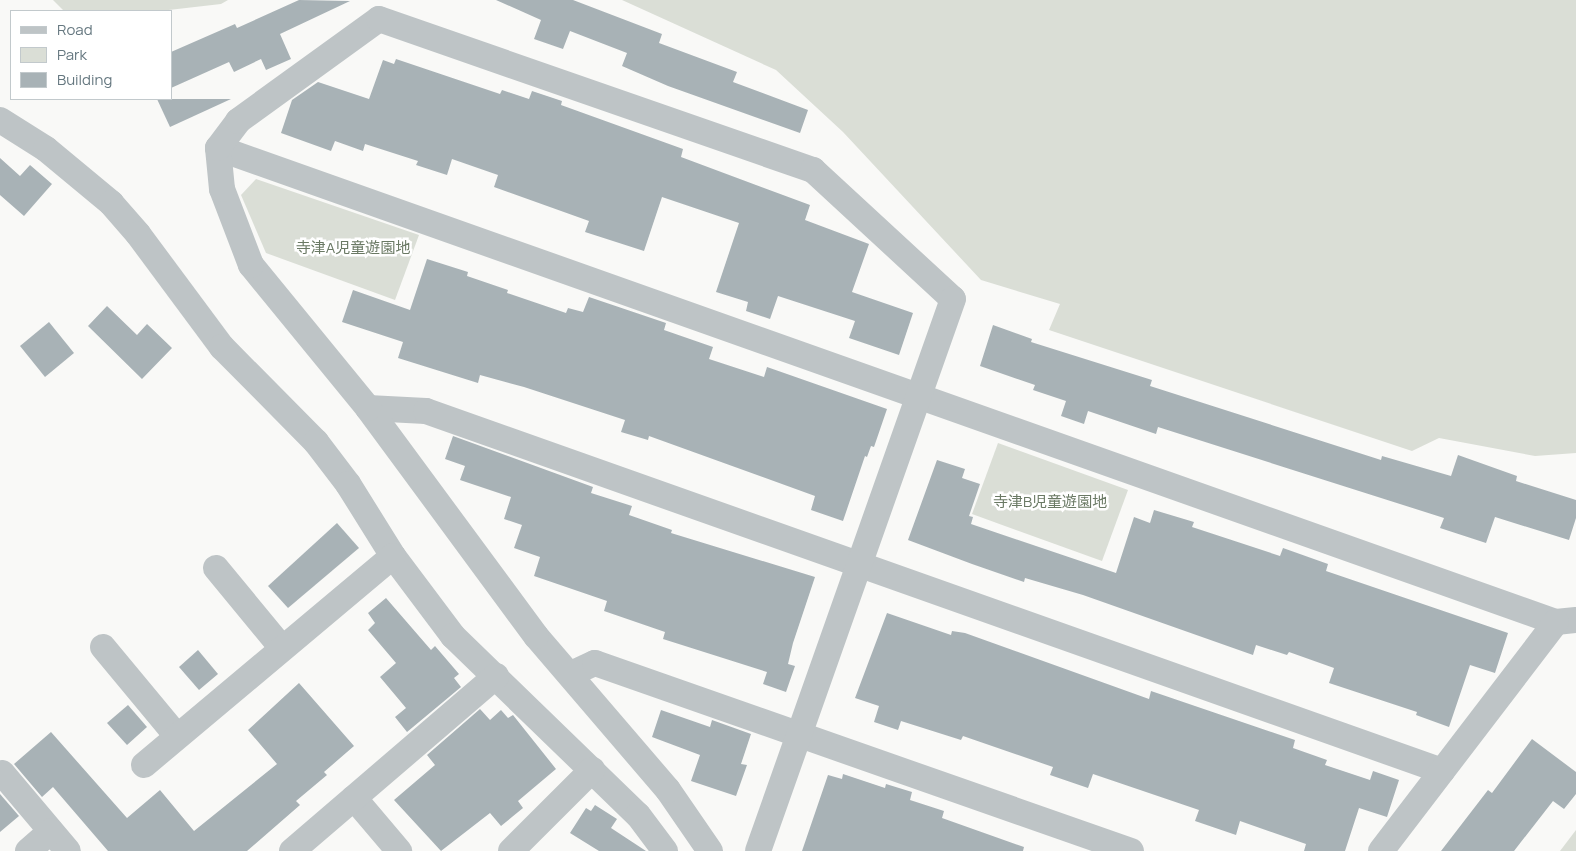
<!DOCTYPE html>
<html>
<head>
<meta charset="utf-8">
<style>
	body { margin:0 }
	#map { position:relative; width:1576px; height:851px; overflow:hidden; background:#f9f9f7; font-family:Manrope,"Noto Sans JP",sans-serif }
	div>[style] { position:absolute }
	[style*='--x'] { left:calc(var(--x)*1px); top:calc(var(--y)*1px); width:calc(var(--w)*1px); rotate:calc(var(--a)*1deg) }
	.green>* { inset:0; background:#daded6 }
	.building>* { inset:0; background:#a8b2b6 }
	.street>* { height:26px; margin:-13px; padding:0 13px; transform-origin:13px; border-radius:13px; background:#bec4c6 }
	span { translate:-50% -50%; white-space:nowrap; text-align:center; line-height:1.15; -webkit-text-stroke:5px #fff; paint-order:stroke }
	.park-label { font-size:15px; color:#6a7964 }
	.legend { position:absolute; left:10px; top:10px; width:162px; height:90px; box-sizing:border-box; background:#fff; border:1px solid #c2c9cc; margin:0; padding:6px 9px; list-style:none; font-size:15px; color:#667880 }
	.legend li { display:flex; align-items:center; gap:10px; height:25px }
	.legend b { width:25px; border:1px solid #c2c9cc }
</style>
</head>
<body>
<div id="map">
	<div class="green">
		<div style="clip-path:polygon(53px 0,228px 0,221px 4px,160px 11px,64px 11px)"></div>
		<div style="clip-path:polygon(622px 0,1576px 0,1576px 453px,1535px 456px,1439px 438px,1412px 451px,1049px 330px,1060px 304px,981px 280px,843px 132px,776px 70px)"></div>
		<div style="clip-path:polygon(256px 179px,419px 235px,395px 300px,266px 253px,241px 195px)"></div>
		<div style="clip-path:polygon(998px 443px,1128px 490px,1102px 561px,972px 514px)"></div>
		<div style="clip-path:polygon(1576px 830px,1576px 851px,1560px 851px)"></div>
	</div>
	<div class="building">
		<div style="clip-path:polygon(299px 0,350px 1px,280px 34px,291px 59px,266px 70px,261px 59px,234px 72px,229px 62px,171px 88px,171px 52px,235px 24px,237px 28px)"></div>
		<div style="clip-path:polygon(496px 0,573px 0,662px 34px,659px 43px,737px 72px,733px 82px,808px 110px,800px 133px,668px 86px,622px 66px,627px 53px,570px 31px,563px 49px,534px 39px,541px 20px)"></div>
		<div style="clip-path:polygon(396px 59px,500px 94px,502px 90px,529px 99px,532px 91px,562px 101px,561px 105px,683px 149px,681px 157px,810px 205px,805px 220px,869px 244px,852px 292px,913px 313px,899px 355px,849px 338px,855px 321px,778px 296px,770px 319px,746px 311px,748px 302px,716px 292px,739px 223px,662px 197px,644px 251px,585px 232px,589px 221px,494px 187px,498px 175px,452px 159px,447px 175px,416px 165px,418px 161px,365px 144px,363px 151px,335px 141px,331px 151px,281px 133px,292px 100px,318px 82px,369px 99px,383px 60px,394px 64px)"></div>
		<div style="clip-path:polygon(157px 99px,231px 99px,170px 127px)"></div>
		<div style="clip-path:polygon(0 158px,20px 176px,30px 165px,52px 184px,24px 216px,0 195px)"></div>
		<div style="clip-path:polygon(427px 259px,468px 272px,467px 276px,508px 290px,507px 293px,566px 313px,568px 308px,583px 312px,589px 297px,666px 323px,664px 330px,713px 347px,709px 359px,764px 377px,767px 367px,887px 409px,874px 447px,871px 446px,867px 457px,865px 456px,843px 521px,811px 510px,815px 496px,649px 436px,648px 440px,621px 432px,625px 420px,524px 387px,480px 375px,478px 383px,398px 358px,403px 342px,342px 322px,353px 290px,410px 310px)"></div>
		<div style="clip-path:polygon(107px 306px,137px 335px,147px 324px,172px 348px,142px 379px,88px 326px)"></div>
		<div style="clip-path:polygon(49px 322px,74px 353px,45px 377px,20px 346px)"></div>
		<div style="clip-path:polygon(993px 325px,1032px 339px,1031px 342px,1152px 380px,1150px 386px,1381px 460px,1382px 456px,1451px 476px,1458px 455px,1517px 476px,1516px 481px,1576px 500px,1576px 518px,1569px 540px,1495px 517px,1486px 543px,1440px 528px,1444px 518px,1158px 427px,1156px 434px,1088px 411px,1084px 424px,1061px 416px,1066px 401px,1033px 390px,1035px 385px,980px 366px)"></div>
		<div style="clip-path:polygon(453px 436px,593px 487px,591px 493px,632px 506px,629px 515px,672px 530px,671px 533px,815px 577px,793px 643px,788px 664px,795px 666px,786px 692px,763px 684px,767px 672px,663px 639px,665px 632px,604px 611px,607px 601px,534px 576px,540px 557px,514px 548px,522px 525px,504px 519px,511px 497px,460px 480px,465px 466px,445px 459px)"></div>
		<div style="clip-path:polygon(937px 460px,965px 469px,962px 478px,980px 484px,969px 516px,973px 517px,971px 524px,1116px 573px,1134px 517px,1150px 523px,1154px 510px,1194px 522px,1192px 527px,1280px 556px,1283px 548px,1328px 564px,1326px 571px,1508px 633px,1495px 673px,1470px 665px,1449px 727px,1416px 715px,1417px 712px,1329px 683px,1334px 668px,1289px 652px,1287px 655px,1256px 645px,1253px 655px,1083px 595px,1025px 578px,1024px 582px,972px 564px,908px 540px)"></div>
		<div style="clip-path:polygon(337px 523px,359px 548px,288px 608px,268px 586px)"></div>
		<div style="clip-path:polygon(386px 598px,431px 650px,435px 646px,459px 674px,454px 678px,461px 687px,407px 732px,395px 717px,406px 708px,380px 677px,396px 663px,368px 630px,375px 623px,368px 613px)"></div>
		<div style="clip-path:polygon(887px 613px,951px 635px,952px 631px,965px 633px,1149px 699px,1151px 691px,1295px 740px,1293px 748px,1327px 760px,1325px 765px,1370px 780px,1373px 771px,1399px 780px,1387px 817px,1359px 808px,1345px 851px,1304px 851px,1306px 844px,1240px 821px,1236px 835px,1195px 821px,1199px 810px,1093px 774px,1088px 788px,1050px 775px,1053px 767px,963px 736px,961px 740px,901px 721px,898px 730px,874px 722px,879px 706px,855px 698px)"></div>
		<div style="clip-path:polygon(198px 650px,218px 674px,199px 690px,179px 667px)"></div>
		<div style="clip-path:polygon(299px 683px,354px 746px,324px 772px,327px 775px,296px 801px,300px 805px,247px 851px,108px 851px,53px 787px,42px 797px,14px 764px,51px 732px,127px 818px,160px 790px,194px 831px,277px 764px,248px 730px)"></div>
		<div style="clip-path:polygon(128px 705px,147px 727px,127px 745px,107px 723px)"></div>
		<div style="clip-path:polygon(480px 709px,490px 720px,501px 710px,508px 718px,513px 715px,556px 769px,518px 801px,523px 808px,501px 826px,490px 813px,441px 851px,394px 800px,435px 765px,427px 755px)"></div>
		<div style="clip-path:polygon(661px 710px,710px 727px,712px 720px,751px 734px,741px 764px,747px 765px,736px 796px,691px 781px,700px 755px,652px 737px)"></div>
		<div style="clip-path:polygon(1532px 739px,1576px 772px,1576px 794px,1564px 809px,1553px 801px,1514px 851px,1441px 851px,1488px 790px,1492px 793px)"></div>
		<div style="clip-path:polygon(843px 774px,885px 788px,886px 784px,912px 792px,910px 800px,944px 811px,942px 818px,1024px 847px,1023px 851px,802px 851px,828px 775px,842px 779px)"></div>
		<div style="clip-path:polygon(0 794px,19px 816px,0 832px)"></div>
		<div style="clip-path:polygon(595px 805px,617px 819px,611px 828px,646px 851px,599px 851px,570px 833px,586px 808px,591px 811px)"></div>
	</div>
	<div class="street">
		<div style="--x:0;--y:120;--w:54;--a:32.2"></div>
		<div style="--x:46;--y:149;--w:85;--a:39.7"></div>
		<div style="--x:111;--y:203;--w:41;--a:48.9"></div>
		<div style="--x:138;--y:234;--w:141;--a:53.4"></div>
		<div style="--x:222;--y:347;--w:134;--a:45.3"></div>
		<div style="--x:316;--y:442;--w:53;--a:52.7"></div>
		<div style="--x:348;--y:484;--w:85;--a:58"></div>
		<div style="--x:393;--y:556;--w:100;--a:53.1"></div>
		<div style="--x:453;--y:636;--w:257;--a:44.1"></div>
		<div style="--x:638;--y:815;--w:45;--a:53.1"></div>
		<div style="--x:218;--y:148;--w:1419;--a:19.51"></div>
		<div style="--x:1556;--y:622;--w:20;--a:-6"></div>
		<div style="--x:368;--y:408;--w:58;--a:3"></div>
		<div style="--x:426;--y:411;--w:1078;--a:19.51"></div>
		<div style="--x:216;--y:568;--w:104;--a:50.5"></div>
		<div style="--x:103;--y:647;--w:116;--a:50.3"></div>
		<div style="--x:571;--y:674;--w:26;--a:-25"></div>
		<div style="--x:595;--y:663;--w:568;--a:19.33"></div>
		<div style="--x:144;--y:765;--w:325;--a:-40"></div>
		<div style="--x:2;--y:773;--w:102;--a:49.8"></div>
		<div style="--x:354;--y:798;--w:70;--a:49.7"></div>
		<div style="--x:28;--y:851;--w:30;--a:-41"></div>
		<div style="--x:292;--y:851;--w:269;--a:-40.6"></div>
		<div style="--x:511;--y:851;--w:115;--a:-45"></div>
		<div style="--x:710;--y:851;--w:74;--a:-124.5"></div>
		<div style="--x:668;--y:790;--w:203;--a:-130.6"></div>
		<div style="--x:536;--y:636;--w:283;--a:-126.4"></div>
		<div style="--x:368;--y:408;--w:185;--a:-129.3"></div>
		<div style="--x:251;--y:265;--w:81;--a:-110.9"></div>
		<div style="--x:222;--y:189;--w:41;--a:-95.6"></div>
		<div style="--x:218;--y:148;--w:34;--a:-53"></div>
		<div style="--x:238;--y:121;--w:174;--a:-35.9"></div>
		<div style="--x:379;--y:19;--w:460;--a:19.2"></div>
		<div style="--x:813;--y:170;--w:190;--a:42.7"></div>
		<div style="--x:953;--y:299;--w:585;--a:109.46"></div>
		<div style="--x:1381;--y:851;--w:288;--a:-52.6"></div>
	</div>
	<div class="park-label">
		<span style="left:353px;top:248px">寺津A児童遊園地</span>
		<span style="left:1050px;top:502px">寺津B児童遊園地</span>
	</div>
	<ul class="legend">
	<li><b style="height:6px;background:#bec4c6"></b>Road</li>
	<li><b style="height:14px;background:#daded6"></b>Park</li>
	<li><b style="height:14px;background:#a8b2b6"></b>Building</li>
	</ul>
</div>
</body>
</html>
